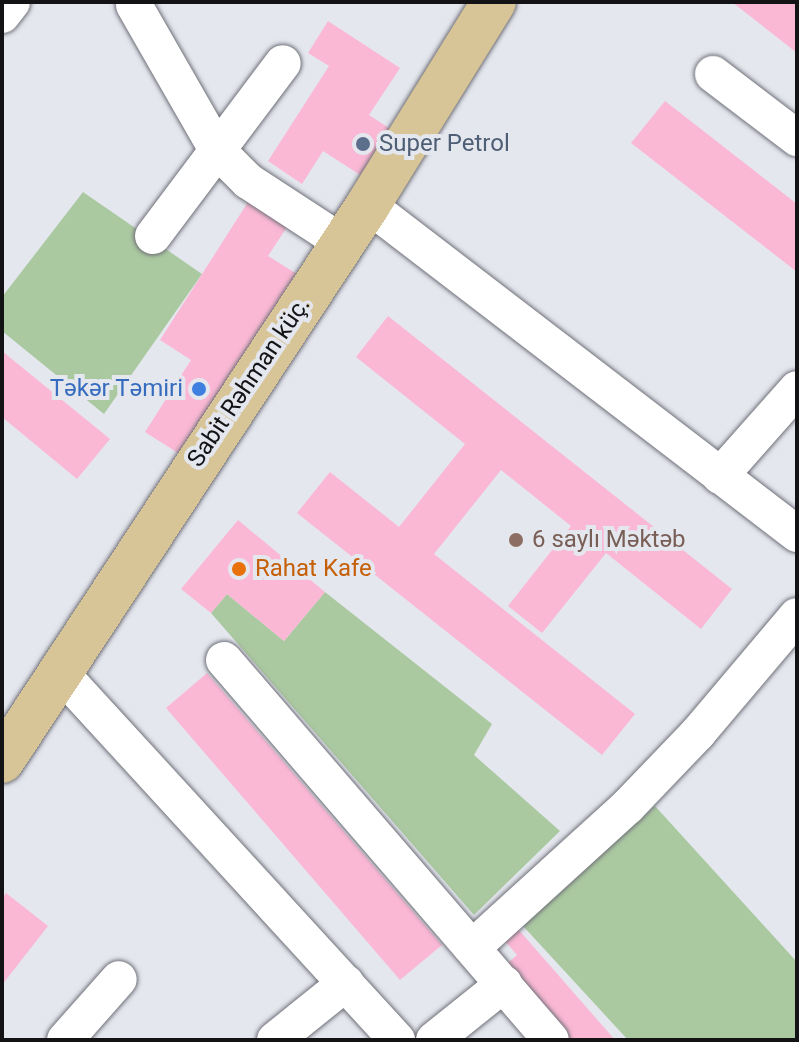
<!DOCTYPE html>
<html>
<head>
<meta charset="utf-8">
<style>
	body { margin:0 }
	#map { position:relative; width:799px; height:1042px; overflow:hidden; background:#e5e7ef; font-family:Roboto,sans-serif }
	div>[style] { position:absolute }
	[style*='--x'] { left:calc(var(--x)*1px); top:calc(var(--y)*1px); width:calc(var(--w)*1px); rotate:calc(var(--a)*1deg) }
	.green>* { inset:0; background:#abc9a1 }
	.building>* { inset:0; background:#fab8d4 }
	.roads { filter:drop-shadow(0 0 2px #6f7078) drop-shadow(0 0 2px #6f7078) }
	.minor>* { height:36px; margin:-18px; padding:0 18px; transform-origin:18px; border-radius:18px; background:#fff }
	.major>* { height:44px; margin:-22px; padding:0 22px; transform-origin:22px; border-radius:22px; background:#d7c497 }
	.dots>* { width:22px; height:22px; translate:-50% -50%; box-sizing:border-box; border:4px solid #e5e7ef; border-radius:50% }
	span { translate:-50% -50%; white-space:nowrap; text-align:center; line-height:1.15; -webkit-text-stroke:8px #e5e7ef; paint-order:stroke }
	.service-label { font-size:24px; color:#4e5e75 }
	.left { translate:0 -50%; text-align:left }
	.street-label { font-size:24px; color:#131316 }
	.shop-label { font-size:24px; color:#366cbe }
	.right { translate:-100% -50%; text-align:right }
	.education-label { font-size:24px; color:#785e54 }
	.food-label { font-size:24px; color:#c56008 }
	.frame { position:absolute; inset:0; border:4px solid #131316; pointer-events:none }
</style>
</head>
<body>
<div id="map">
	<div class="green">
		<div style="clip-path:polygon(83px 192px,202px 274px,104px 414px,2px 331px,2px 297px)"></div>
		<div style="clip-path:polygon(325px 592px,492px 724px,474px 755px,560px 831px,474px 915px,211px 613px,227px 594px,284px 641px)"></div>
		<div style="clip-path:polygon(655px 806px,797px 962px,797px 1040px,628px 1040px,523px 926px)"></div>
	</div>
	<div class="building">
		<div style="clip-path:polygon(732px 2px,797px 2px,797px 53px)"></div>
		<div style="clip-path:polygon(328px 21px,400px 68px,369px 115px,395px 132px,365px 178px,323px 151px,302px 184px,268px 161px,329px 66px,308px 53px)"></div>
		<div style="clip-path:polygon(665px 101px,797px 204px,797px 272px,631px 143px)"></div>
		<div style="clip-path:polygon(248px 202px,287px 227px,268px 256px,297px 274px,181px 455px,145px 432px,191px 360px,160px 340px)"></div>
		<div style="clip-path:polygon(388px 316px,732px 589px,701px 629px,606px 553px,542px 633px,508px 606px,571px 526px,501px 470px,434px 554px,635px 714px,602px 755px,297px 513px,330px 472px,399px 527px,465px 444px,356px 357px)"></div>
		<div style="clip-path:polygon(2px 351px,110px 439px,77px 479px,2px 417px)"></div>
		<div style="clip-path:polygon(238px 520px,325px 592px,284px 641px,227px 594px,211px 613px,181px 589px)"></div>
		<div style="clip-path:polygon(207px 673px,442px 945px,400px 980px,166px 708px)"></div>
		<div style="clip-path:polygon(6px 893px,48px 926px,2px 985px,2px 899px)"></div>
		<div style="clip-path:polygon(518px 929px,615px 1040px,564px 1040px,501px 969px,517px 955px,505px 941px)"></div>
	</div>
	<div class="roads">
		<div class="minor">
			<div style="--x:134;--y:5;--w:167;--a:60.2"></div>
			<div style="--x:217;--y:150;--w:44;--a:45"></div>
			<div style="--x:248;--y:181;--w:113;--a:33.1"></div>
			<div style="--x:2;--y:15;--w:16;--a:-52"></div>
			<div style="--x:713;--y:74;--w:106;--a:37.3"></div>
			<div style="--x:368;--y:205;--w:541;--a:37.48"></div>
			<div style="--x:153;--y:236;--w:216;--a:-53.1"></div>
			<div style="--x:720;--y:476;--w:116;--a:-48.5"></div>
			<div style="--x:224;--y:660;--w:501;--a:49.29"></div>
			<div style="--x:58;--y:670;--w:502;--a:47.5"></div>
			<div style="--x:472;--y:948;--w:211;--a:-42.3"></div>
			<div style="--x:628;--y:806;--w:101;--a:-46.2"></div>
			<div style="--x:698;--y:733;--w:153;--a:-49.8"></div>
			<div style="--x:65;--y:1040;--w:81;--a:-48.5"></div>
			<div style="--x:275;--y:1040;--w:91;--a:-38.8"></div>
			<div style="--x:434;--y:1040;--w:90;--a:-38.7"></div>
		</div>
		<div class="major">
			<div style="--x:2;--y:761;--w:666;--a:-56.64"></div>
			<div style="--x:368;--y:205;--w:239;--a:-58.2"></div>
		</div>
	</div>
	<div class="dots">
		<div style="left:363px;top:144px;background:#5c6f8a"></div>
		<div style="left:199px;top:389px;background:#3f7fe0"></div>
		<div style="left:516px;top:540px;background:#8d6e63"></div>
		<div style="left:239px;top:569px;background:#e8710a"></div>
	</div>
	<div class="service-label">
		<span class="left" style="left:379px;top:144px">Super Petrol</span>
	</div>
	<div class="street-label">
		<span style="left:249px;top:382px;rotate:-56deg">Sabit Rəhman küç.</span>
	</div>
	<div class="shop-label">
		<span class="right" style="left:183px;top:389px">Təkər Təmiri</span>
	</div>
	<div class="education-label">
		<span class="left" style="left:532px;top:540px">6 saylı Məktəb</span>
	</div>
	<div class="food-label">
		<span class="left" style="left:255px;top:569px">Rahat Kafe</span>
	</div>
	<div class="frame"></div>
</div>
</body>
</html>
